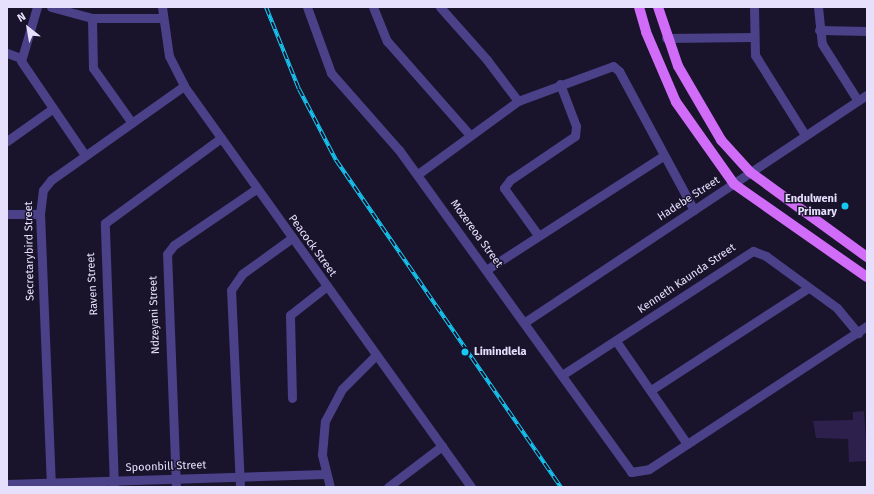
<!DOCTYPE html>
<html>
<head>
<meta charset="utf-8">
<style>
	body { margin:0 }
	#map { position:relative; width:874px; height:494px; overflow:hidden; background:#1a132c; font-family:"Fira Sans",sans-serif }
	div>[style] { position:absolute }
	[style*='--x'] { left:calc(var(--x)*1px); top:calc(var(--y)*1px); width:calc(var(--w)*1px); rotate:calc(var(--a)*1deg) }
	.building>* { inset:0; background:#2d204c }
	.minor>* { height:9px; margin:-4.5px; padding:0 4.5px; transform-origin:4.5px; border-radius:4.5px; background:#4a4188 }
	.major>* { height:10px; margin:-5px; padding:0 5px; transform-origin:5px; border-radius:5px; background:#d06cf8 }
	.rail>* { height:4px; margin-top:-2px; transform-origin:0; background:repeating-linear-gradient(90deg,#1a132c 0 8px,#15c9f4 0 16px); box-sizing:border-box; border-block:1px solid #15c9f4 }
	.dots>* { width:11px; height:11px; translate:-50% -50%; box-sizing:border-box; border:2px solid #1a132c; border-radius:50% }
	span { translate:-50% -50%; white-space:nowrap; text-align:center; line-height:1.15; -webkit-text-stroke:3px #1a132c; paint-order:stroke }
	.street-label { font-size:11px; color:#e6e0fd }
	.poi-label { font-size:11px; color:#e6e0fd; font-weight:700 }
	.right { translate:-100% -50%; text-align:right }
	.left { translate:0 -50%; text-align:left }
	.frame { position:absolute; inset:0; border:8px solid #e6e0fd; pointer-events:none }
	.north { position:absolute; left:8px; top:8px; width:40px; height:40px; -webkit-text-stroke:3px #1a132c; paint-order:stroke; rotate:329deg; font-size:11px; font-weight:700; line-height:16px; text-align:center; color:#e6e0fd }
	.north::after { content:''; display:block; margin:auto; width:14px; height:18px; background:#e6e0fd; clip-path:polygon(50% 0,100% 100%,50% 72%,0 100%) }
</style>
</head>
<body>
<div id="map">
	<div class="building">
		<div style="clip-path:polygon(864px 411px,867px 461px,849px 462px,848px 439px,816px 438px,813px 421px,853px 420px,853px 412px)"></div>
	</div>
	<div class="minor">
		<div style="--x:37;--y:7;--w:56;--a:106.5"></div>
		<div style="--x:21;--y:61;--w:114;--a:55.8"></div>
		<div style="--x:51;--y:7;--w:42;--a:15"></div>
		<div style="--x:92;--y:18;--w:70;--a:0"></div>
		<div style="--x:162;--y:7;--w:49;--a:81.9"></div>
		<div style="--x:169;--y:56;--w:34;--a:63"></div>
		<div style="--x:184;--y:86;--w:493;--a:54.4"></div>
		<div style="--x:307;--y:7;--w:70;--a:70"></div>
		<div style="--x:331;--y:73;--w:103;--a:48.6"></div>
		<div style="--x:399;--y:150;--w:397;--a:54.2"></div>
		<div style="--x:631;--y:472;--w:18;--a:-9"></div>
		<div style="--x:649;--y:469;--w:261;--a:-33.3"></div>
		<div style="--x:373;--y:7;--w:37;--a:68"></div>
		<div style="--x:387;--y:41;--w:125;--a:48.6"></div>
		<div style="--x:440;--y:7;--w:71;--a:48.4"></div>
		<div style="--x:487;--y:60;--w:51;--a:52.9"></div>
		<div style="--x:754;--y:7;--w:48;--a:88.8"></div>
		<div style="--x:755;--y:55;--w:94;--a:58"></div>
		<div style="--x:818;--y:7;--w:37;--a:84"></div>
		<div style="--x:822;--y:44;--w:67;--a:57.7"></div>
		<div style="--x:92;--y:18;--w:50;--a:88.9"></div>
		<div style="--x:93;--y:68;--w:67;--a:54.7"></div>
		<div style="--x:819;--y:30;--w:48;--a:1.2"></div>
		<div style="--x:666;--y:38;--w:88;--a:-0.7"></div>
		<div style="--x:7;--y:53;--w:15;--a:20"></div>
		<div style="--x:7;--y:141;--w:55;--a:-35.4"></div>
		<div style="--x:418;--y:174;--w:124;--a:-36.1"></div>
		<div style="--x:518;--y:101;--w:101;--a:-20.2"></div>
		<div style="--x:613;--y:66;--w:8;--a:40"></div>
		<div style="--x:619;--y:71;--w:158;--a:61.7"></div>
		<div style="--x:7;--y:214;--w:33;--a:0"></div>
		<div style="--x:538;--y:235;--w:58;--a:-125.9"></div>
		<div style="--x:504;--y:188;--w:10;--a:-53"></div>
		<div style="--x:510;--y:180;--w:78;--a:-34.1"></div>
		<div style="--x:575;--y:136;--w:10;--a:-84"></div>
		<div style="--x:576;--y:126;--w:45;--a:-110.9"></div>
		<div style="--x:486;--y:270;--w:211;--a:-32.8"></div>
		<div style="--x:525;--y:322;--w:410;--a:-33.6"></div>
		<div style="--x:616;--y:341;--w:125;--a:55.4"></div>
		<div style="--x:562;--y:375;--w:228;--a:-33"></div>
		<div style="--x:753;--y:251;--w:14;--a:21"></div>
		<div style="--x:766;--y:256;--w:88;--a:36.2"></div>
		<div style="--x:837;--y:308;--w:33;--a:50"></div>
		<div style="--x:651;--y:390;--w:187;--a:-33"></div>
		<div style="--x:292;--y:398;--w:83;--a:-91.4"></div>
		<div style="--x:290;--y:315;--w:47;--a:-38.1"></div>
		<div style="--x:7;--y:484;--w:318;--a:-1.8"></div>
		<div style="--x:51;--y:487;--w:273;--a:-92.3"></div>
		<div style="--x:40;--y:214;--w:24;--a:-83"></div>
		<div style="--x:43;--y:190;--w:13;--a:-51"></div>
		<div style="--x:51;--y:180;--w:163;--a:-35.3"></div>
		<div style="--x:114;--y:487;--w:264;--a:-92"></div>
		<div style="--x:105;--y:223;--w:144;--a:-36.2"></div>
		<div style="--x:176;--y:487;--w:233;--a:-92.2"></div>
		<div style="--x:167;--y:254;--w:11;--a:-52"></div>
		<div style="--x:174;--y:245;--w:99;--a:-34.3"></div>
		<div style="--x:240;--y:487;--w:197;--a:-92.6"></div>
		<div style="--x:231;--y:290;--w:19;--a:-55"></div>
		<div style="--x:242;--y:274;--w:62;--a:-35.8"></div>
		<div style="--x:330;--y:487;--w:34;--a:-104"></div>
		<div style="--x:322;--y:454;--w:33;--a:-85"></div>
		<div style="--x:325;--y:421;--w:36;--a:-62"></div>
		<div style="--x:342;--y:389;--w:48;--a:-45"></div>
		<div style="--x:388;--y:487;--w:68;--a:-37.2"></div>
	</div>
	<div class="major">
		<div style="--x:639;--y:7;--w:26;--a:74"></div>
		<div style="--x:646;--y:32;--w:76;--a:66.8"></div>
		<div style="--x:676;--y:102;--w:100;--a:54.7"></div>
		<div style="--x:734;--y:184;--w:162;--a:35"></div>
		<div style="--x:658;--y:7;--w:62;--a:71.3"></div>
		<div style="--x:678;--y:66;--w:86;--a:59.8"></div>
		<div style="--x:721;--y:140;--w:43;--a:47.8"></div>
		<div style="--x:750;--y:172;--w:145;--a:36"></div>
	</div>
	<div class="rail">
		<div style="--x:266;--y:7;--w:88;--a:68.1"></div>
		<div style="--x:299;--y:89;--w:80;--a:62.5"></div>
		<div style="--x:336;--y:160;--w:397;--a:55.5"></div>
	</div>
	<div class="dots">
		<div style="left:845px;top:206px;background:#15c9f4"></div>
		<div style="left:465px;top:352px;background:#15c9f4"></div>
	</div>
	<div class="street-label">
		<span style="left:689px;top:199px;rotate:-33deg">Hadebe Street</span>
		<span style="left:476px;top:234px;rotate:54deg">Mozereoa Street</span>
		<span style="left:312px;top:246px;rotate:54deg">Peacock Street</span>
		<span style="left:30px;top:251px;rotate:-91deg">Secretarybird Street</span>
		<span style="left:687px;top:279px;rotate:-34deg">Kenneth Kaunda Street</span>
		<span style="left:93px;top:284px;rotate:-93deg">Raven Street</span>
		<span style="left:155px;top:315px;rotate:-92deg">Ndzeyani Street</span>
		<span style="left:166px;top:467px;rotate:-2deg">Spoonbill Street</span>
	</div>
	<div class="poi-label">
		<span class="right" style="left:837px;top:206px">Endulweni<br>Primary</span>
		<span class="left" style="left:474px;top:352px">Limindlela</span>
	</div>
	<div class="frame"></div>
	<div class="north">N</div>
</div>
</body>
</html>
